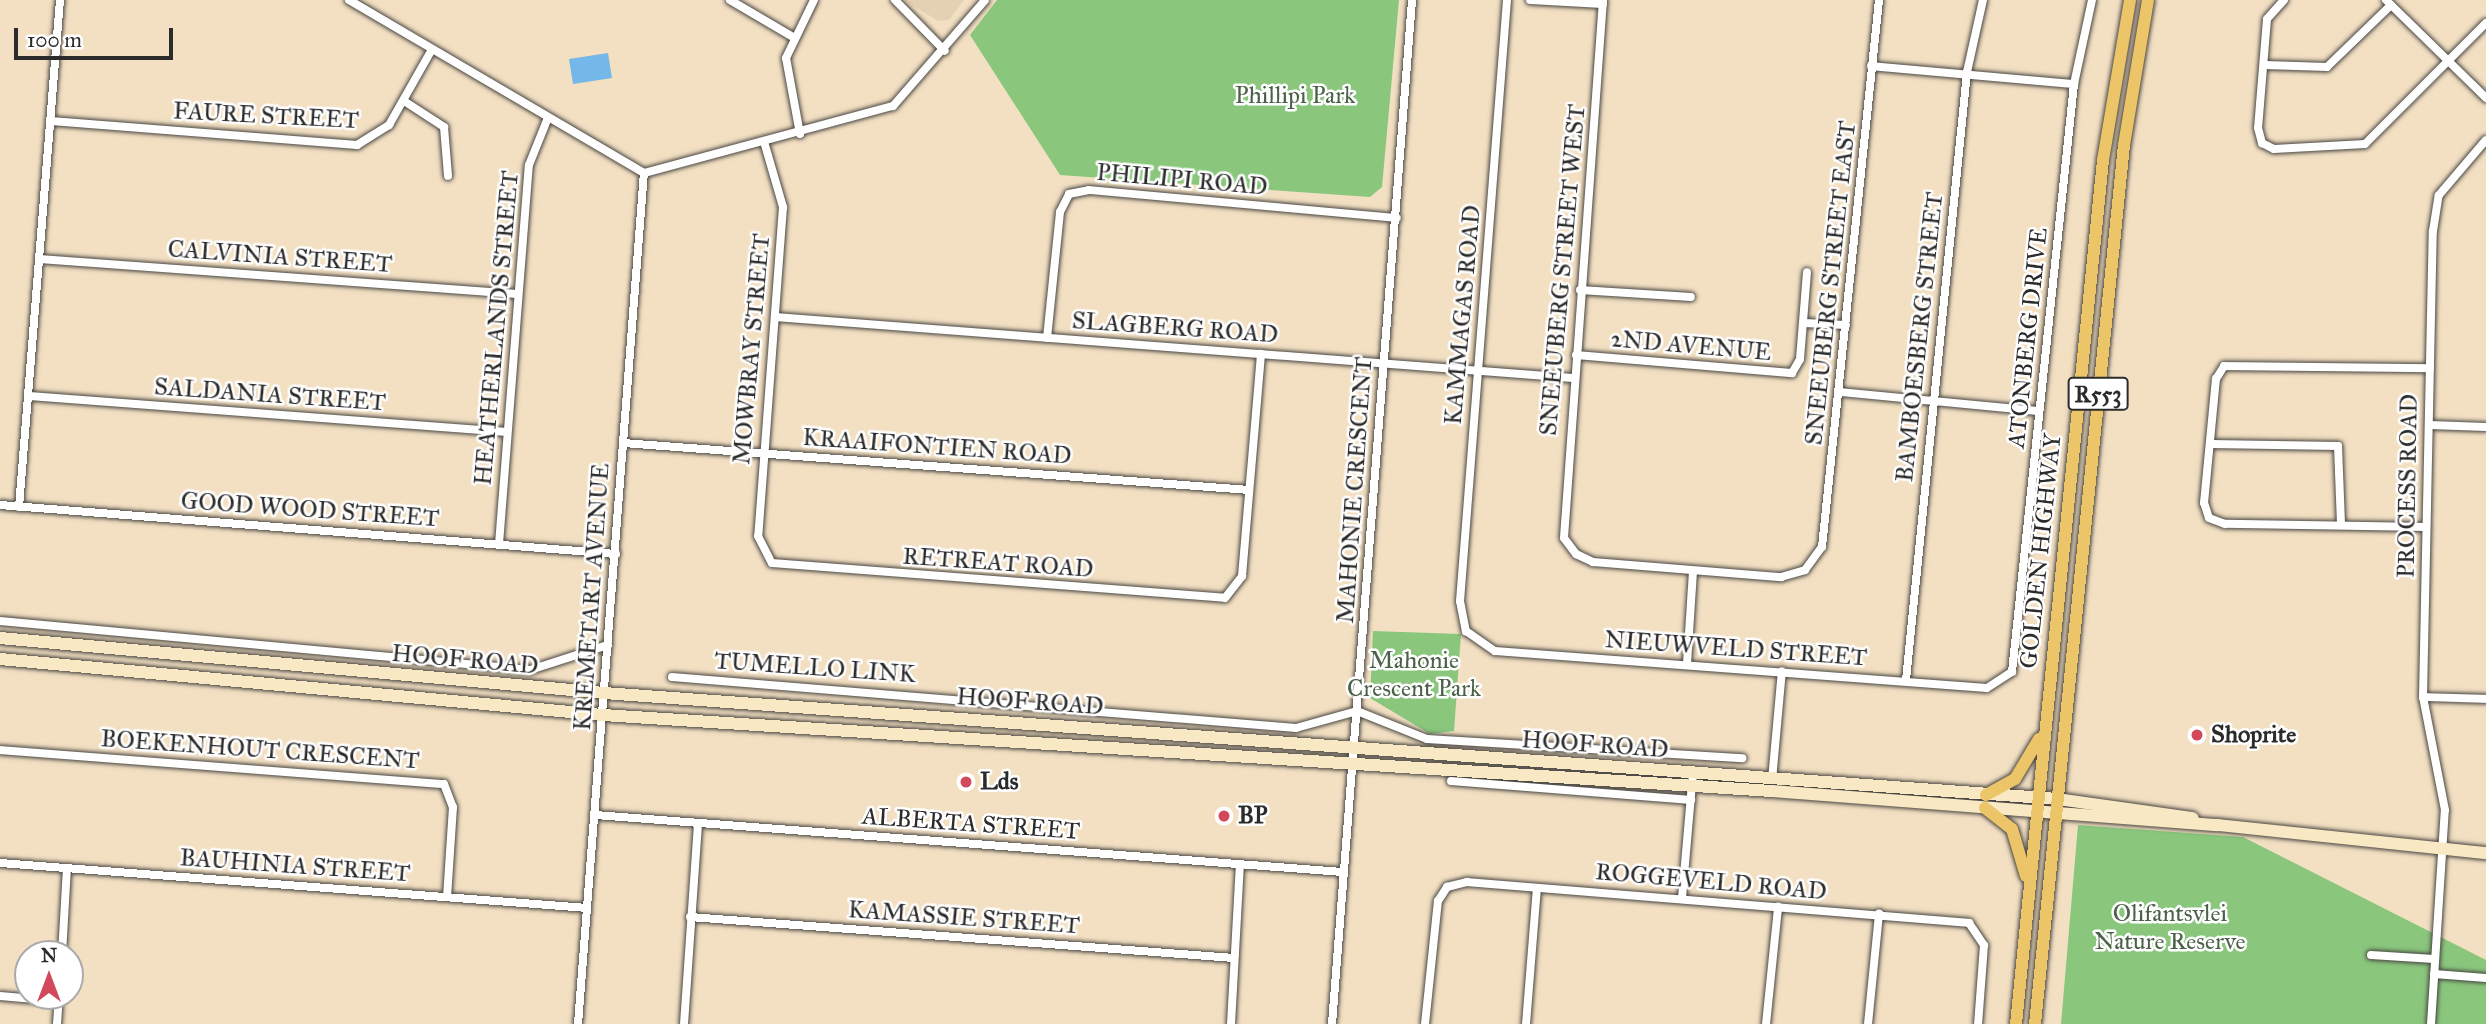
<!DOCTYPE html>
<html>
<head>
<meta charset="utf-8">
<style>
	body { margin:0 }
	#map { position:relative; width:2486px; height:1024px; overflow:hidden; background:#f3e0c3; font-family:"IM FELL Great Primer",serif }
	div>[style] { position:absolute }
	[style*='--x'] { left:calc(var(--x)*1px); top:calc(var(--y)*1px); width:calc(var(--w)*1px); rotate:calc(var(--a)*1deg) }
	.built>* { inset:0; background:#e4d1b4 }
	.green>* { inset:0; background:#8ac77d }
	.water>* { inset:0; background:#73b8e9 }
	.roads { filter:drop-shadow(0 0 2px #494642) drop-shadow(0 0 2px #494642) }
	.minor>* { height:8px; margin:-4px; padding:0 4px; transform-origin:4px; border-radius:4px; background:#fff }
	.secondary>* { height:12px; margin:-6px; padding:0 6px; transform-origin:6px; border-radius:6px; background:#f8e8c3 }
	.primary>* { height:12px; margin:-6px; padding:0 6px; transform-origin:6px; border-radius:6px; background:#edc569 }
	.dots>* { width:19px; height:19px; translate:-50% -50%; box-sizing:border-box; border:4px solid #fff; border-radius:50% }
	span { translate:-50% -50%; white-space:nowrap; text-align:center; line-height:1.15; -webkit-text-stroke:5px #fff; paint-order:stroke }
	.shield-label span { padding:2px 5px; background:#fff; border:2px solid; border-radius:5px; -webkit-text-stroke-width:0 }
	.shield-label { font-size:23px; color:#2b2b2b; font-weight:700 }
	.park-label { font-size:24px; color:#4c6248 }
	.street-label { font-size:24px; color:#2b2b2b }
	.poi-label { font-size:24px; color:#2b2b2b; font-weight:700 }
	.left { translate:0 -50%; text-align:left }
	.north { position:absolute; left:14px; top:940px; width:70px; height:70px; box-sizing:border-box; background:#fff; border:2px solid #aaa; border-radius:50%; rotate:0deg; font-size:19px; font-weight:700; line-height:28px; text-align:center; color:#2b2b2b }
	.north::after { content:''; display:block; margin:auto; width:24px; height:32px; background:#d1495b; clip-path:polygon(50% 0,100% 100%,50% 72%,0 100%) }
	.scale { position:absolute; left:14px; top:28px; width:159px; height:32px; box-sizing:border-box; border:4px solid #2b2b2b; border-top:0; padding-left:9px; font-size:21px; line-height:24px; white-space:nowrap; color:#2b2b2b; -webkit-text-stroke:5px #fff; paint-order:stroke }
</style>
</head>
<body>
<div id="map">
	<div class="built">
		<div style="clip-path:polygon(904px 0,964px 0,949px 20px,938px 21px)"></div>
	</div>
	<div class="green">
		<div style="clip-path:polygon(997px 0,1399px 0,1382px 187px,1370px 197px,1060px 175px,970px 35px)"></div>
		<div style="clip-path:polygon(1373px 631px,1461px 634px,1454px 731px,1430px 734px,1370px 698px)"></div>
		<div style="clip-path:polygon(2078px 825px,2243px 837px,2486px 960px,2486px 1024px,2061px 1024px)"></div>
	</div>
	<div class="water">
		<div style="clip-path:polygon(608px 53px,612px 78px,573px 84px,569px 59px)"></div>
	</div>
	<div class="roads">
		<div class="minor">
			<div style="--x:349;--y:0;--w:342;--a:30.4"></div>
			<div style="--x:644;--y:173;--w:258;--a:-15.1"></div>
			<div style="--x:893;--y:106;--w:140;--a:-49"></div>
			<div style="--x:730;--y:0;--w:73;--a:30.4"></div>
			<div style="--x:895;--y:0;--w:71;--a:45.6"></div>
			<div style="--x:1507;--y:0;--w:603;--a:94.47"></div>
			<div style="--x:1460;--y:601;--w:31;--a:79"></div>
			<div style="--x:1466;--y:631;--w:35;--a:35"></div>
			<div style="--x:1495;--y:651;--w:493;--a:4.3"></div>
			<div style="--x:1987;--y:688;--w:30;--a:-33"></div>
			<div style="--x:2012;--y:672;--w:591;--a:-83.98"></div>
			<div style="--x:2074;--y:84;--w:86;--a:-77.9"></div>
			<div style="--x:1530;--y:0;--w:73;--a:3.1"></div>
			<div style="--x:1603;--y:0;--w:539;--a:94.15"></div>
			<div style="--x:1564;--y:538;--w:20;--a:53"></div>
			<div style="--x:1576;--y:554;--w:19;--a:25"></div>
			<div style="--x:1593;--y:562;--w:189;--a:4.6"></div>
			<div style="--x:1781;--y:577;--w:25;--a:-16"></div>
			<div style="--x:1805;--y:570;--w:29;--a:-54"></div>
			<div style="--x:1822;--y:547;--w:550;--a:-84.05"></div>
			<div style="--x:2284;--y:0;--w:25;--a:132"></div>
			<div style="--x:2267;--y:19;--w:109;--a:94.7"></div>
			<div style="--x:2258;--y:128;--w:16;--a:75"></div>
			<div style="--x:2262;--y:143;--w:13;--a:27"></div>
			<div style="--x:2274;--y:149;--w:91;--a:-3.1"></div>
			<div style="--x:2365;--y:144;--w:171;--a:-45"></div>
			<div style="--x:2386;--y:0;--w:140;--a:44.4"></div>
			<div style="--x:2265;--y:65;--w:62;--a:1.8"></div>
			<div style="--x:2327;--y:67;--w:89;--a:-44.1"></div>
			<div style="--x:1871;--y:66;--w:204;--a:5.1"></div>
			<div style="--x:404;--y:101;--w:48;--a:33"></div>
			<div style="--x:444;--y:127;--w:49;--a:85.3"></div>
			<div style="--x:51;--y:121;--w:307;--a:4.5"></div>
			<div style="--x:357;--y:145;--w:38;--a:-32"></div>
			<div style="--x:389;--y:125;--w:85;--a:-60.4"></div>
			<div style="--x:800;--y:134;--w:77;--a:-100.4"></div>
			<div style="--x:786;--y:58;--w:64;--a:-64.2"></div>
			<div style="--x:765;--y:145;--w:65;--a:73.8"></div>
			<div style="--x:783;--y:207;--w:330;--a:94.3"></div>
			<div style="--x:758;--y:536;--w:30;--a:63"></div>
			<div style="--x:772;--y:563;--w:454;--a:4.4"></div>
			<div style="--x:1225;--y:598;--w:28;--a:-52"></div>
			<div style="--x:1242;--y:576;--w:223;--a:-85.1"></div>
			<div style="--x:40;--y:259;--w:478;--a:4.2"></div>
			<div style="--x:1580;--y:290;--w:111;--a:3.6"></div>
			<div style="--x:775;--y:317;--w:800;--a:4.37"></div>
			<div style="--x:1804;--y:323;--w:42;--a:2.7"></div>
			<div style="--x:1047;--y:338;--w:127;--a:-84.1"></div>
			<div style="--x:1060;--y:212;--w:20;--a:-63"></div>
			<div style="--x:1069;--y:194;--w:20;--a:-11"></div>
			<div style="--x:1089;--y:190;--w:309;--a:5.2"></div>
			<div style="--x:1576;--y:355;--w:217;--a:4.8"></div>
			<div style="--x:1792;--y:373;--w:16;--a:-60"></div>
			<div style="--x:1800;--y:359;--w:87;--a:-85.4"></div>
			<div style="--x:1840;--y:392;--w:200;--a:5.5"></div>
			<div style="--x:30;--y:396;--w:478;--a:4.3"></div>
			<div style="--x:2430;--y:425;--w:56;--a:2"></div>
			<div style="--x:623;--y:443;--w:628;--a:4.29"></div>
			<div style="--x:2211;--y:444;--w:127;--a:0.9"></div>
			<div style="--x:2338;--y:446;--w:77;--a:87.8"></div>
			<div style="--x:0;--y:505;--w:618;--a:4.55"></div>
			<div style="--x:19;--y:507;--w:509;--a:-85.38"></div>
			<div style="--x:2426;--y:527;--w:201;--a:-179.1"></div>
			<div style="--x:2225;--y:524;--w:17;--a:-159"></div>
			<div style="--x:2209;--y:518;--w:16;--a:-108"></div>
			<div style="--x:2204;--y:503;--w:125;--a:-84.5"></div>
			<div style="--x:2216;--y:379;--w:15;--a:-58"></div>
			<div style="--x:2224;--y:366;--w:206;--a:0.6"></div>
			<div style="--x:499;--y:544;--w:380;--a:-85.5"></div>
			<div style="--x:529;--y:165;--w:48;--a:-68.2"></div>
			<div style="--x:0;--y:621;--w:532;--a:5.28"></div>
			<div style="--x:530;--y:670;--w:82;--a:-17.8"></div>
			<div style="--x:1687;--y:664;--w:93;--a:-86.3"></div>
			<div style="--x:672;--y:677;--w:626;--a:4.67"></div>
			<div style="--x:1296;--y:728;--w:63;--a:-15.6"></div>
			<div style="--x:1357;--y:711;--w:75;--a:21.8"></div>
			<div style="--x:1427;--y:739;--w:316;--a:3.5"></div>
			<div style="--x:1906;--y:680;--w:611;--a:-84.27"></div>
			<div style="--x:1967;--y:72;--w:74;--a:-77.5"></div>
			<div style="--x:2423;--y:697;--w:63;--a:1.8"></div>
			<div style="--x:0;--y:750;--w:445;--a:4.4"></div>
			<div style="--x:444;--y:784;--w:25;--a:69"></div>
			<div style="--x:453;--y:807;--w:90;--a:93.8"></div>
			<div style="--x:1772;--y:780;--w:109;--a:-84.8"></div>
			<div style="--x:1451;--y:781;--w:241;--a:4.5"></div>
			<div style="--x:595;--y:815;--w:750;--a:4.36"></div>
			<div style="--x:0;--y:863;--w:589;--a:4.38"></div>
			<div style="--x:1682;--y:898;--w:126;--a:-85"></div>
			<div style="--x:690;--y:917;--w:546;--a:4.31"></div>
			<div style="--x:62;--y:954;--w:86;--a:-86.7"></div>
			<div style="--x:2371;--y:955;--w:63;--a:3.6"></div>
			<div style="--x:2434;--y:974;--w:52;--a:4.4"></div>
			<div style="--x:0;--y:996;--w:58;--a:4.9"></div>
			<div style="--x:57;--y:1024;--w:28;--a:-86"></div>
			<div style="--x:578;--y:1024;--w:854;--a:-85.57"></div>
			<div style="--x:684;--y:1024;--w:201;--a:-86"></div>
			<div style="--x:1231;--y:1024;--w:160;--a:-86.8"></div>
			<div style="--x:1332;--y:1024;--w:1027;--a:-85.53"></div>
			<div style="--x:1425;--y:1024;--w:124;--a:-84"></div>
			<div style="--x:1438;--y:901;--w:17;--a:-57"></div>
			<div style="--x:1447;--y:887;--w:21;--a:-14"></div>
			<div style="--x:1467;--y:882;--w:504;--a:4.67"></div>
			<div style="--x:1969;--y:923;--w:27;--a:56"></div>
			<div style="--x:1984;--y:945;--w:79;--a:94.3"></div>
			<div style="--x:1526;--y:1024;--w:136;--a:-85.4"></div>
			<div style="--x:1766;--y:1024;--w:118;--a:-84.1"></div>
			<div style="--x:1868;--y:1024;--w:111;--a:-84.3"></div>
			<div style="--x:2431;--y:1024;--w:214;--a:-86.3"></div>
			<div style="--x:2445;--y:810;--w:115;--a:-101"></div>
			<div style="--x:2423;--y:697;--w:466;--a:-88.8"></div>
			<div style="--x:2433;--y:231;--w:36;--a:-81"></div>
			<div style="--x:2439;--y:195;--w:72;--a:-49.5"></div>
		</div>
		<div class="secondary">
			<div style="--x:0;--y:638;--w:606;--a:5.2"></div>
			<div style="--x:604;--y:693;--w:1457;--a:4.17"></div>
			<div style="--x:2057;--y:799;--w:137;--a:8"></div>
			<div style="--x:0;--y:659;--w:606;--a:5.31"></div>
			<div style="--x:603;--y:715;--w:1171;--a:3.72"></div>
			<div style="--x:1772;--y:791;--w:447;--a:4.4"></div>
			<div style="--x:2218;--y:825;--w:269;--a:6"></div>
		</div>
		<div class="primary">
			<div style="--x:1986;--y:795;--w:33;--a:-29"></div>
			<div style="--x:2015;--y:779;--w:47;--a:-59"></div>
			<div style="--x:1985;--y:808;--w:34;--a:38"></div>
			<div style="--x:2012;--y:829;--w:49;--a:73.4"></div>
			<div style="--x:2016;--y:1024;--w:868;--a:-84.25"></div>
			<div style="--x:2103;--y:160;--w:162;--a:-80.4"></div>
			<div style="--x:2035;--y:1024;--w:883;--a:-84.22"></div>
			<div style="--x:2124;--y:145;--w:147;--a:-80.6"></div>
		</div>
	</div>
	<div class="dots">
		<div style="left:2197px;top:735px;background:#d1495b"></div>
		<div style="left:966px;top:782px;background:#d1495b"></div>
		<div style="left:1224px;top:816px;background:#d1495b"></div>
	</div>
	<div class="shield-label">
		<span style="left:2098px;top:394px">R553</span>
	</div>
	<div class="park-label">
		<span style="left:1295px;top:96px">Phillipi Park</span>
		<span style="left:1414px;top:675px">Mahonie<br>Crescent Park</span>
		<span style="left:2170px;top:928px">Olifantsvlei<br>Nature Reserve</span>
	</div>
	<div class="street-label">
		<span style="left:266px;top:116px;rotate:3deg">FAURE STREET</span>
		<span style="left:1182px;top:180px;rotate:5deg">PHILIPI ROAD</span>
		<span style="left:280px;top:257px;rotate:4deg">CALVINIA STREET</span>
		<span style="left:1563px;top:270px;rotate:-85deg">SNEEUBERG STREET WEST</span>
		<span style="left:1831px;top:283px;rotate:-84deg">SNEEUBERG STREET EAST</span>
		<span style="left:1463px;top:315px;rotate:-85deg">KAMMAGAS ROAD</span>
		<span style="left:497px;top:328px;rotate:-85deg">HEATHERLANDS STREET</span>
		<span style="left:1175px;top:328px;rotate:4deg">SLAGBERG ROAD</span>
		<span style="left:1920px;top:337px;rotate:-84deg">BAMBOESBERG STREET</span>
		<span style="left:2028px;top:338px;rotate:-84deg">ATONBERG DRIVE</span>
		<span style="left:1691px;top:346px;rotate:5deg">2ND AVENUE</span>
		<span style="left:752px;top:349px;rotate:-85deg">MOWBRAY STREET</span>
		<span style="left:270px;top:395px;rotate:4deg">SALDANIA STREET</span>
		<span style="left:937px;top:447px;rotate:4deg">KRAAIFONTIEN ROAD</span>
		<span style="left:2408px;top:486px;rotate:-89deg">PROCESS ROAD</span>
		<span style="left:1355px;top:490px;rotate:-86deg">MAHONIE CRESCENT</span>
		<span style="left:310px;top:510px;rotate:4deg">GOOD WOOD STREET</span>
		<span style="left:2041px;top:551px;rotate:-84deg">GOLDEN HIGHWAY</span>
		<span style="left:998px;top:563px;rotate:4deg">RETREAT ROAD</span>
		<span style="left:592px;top:597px;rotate:-86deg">KREMETART AVENUE</span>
		<span style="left:1736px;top:649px;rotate:4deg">NIEUWVELD STREET</span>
		<span style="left:465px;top:660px;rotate:5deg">HOOF ROAD</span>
		<span style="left:815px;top:668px;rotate:4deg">TUMELLO LINK</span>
		<span style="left:1030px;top:702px;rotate:4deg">HOOF ROAD</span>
		<span style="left:1595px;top:745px;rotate:4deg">HOOF ROAD</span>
		<span style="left:260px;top:750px;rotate:4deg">BOEKENHOUT CRESCENT</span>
		<span style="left:971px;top:824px;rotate:4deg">ALBERTA STREET</span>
		<span style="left:295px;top:866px;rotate:4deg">BAUHINIA STREET</span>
		<span style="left:1711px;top:882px;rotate:5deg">ROGGEVELD ROAD</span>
		<span style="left:964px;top:918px;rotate:4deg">KAMASSIE STREET</span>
	</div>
	<div class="poi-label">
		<span class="left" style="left:2211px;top:735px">Shoprite</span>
		<span class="left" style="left:980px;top:782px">Lds</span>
		<span class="left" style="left:1238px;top:816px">BP</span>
	</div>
	<div class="north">N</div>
	<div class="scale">100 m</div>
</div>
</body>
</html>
